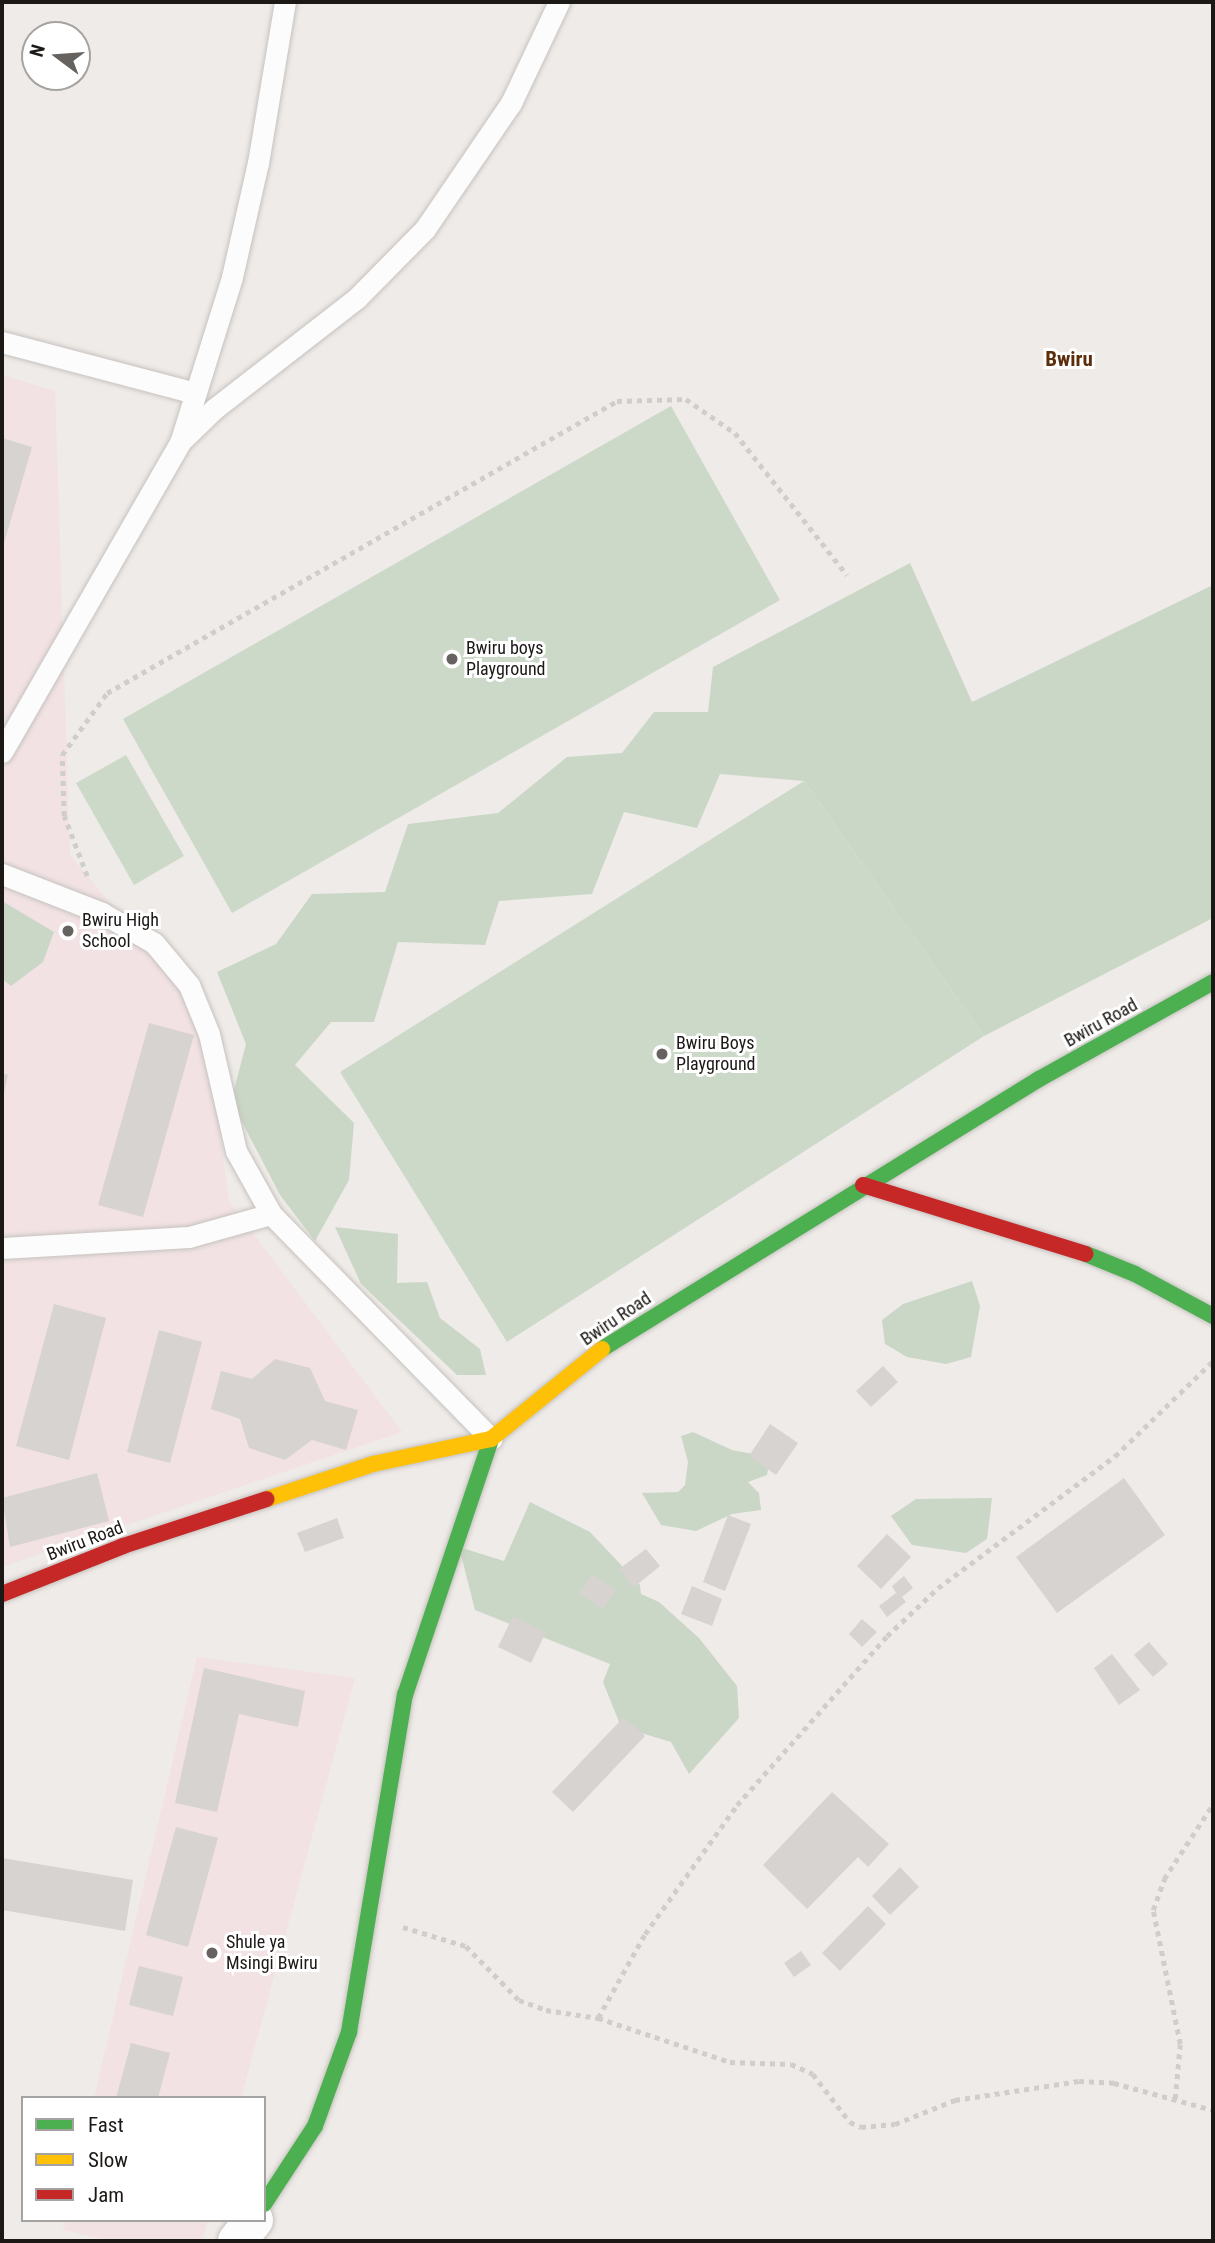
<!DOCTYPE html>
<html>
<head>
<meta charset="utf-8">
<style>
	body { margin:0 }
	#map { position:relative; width:1215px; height:2243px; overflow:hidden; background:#efebe8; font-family:"Roboto Condensed",sans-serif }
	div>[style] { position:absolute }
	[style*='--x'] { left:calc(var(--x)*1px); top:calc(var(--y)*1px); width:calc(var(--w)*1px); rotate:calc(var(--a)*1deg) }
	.education>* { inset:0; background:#f2e2e4 }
	.green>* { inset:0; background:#ccd9c9 }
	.forest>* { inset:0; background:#cad7c6 }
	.building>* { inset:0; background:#d6d3d1 }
	.path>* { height:4.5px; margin-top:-2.25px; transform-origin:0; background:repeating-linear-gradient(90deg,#d0cecd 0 5px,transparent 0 10px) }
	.roads { filter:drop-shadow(0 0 2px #c5c2bf) drop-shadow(0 0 2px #c5c2bf) }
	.lane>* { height:21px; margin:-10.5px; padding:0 10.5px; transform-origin:10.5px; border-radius:10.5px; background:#fdfcfc }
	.street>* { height:38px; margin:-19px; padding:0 19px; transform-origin:19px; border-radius:19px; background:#fdfcfc }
	.fast>* { height:16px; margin:-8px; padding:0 8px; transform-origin:8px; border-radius:8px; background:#4caf50 }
	.slow>* { height:16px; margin:-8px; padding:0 8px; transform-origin:8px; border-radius:8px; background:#ffc107 }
	.jam>* { height:16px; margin:-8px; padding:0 8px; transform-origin:8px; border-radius:8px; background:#c62828 }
	.dots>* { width:19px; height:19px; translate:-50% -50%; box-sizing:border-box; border:4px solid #fff; border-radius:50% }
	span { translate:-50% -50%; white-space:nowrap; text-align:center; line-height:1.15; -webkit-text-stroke:6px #fff; paint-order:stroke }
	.poi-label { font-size:18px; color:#1b1816 }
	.left { translate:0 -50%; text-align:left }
	.street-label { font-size:18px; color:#1b1816 }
	.quarter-label { font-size:21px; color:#5c2e0c; font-weight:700 }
	.frame { position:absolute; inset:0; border:4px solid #1b1816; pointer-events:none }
	.legend { position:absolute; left:21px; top:2096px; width:245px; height:126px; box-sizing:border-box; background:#fff; border:2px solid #a4a3a2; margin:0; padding:9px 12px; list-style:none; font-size:21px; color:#1b1816 }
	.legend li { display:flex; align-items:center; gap:14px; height:35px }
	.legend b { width:35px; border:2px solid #a4a3a2 }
	.north { position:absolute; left:21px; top:21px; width:70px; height:70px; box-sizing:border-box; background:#fff; border:2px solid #a4a3a2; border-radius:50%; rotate:286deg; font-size:19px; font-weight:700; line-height:28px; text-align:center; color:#1b1816 }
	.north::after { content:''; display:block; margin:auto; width:24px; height:32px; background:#656260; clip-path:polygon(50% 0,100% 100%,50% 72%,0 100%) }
</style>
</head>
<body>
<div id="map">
	<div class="education">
		<div style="clip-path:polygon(2px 375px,55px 391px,70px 855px,196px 1006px,206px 1030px,229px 1201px,402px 1432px,2px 1567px)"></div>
		<div style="clip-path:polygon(197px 1657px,355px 1678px,241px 2098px,94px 2098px)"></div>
		<div style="clip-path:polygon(65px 2220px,208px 2220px,202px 2241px,111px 2241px,63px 2230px)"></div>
	</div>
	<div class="green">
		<div style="clip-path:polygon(671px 406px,780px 600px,232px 913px,123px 719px)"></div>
		<div style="clip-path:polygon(126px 755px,184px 856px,134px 885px,76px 783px)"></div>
		<div style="clip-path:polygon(804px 781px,984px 1036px,507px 1342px,340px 1072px)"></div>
	</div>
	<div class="forest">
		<div style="clip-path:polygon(910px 563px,972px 702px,1213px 585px,1213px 918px,984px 1036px,804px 781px,720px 774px,697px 828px,624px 812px,592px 894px,499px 901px,485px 945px,398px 942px,374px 1022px,331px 1022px,295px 1065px,354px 1123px,349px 1180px,315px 1241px,280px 1195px,231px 1101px,246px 1044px,217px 972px,276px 944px,312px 894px,385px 892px,408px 824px,498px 813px,567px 757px,622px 753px,654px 712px,708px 712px,713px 667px)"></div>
		<div style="clip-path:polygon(2px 901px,54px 932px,43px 962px,11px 986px,2px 979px)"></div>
		<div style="clip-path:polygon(335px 1227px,398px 1234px,397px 1283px,427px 1282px,440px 1318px,480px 1349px,486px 1375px,457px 1375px,361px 1284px)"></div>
		<div style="clip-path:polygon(972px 1281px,980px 1306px,971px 1357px,946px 1364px,907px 1357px,885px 1344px,882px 1320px,903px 1304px)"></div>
		<div style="clip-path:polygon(693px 1432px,732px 1450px,770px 1457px,767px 1475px,748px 1482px,759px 1493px,761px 1510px,732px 1514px,696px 1531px,661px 1525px,642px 1493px,678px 1492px,685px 1485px,688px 1462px,681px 1436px)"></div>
		<div style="clip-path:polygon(992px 1498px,987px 1539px,966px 1553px,912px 1545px,891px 1516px,916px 1499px)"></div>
		<div style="clip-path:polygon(530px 1502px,590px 1532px,640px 1585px,641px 1594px,659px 1602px,699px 1638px,737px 1686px,739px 1718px,689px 1774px,671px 1742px,621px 1727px,603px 1682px,610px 1664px,475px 1610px,459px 1547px,504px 1561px)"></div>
	</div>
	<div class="building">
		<div style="clip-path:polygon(2px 438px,32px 447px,2px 550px)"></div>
		<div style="clip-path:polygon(149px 1023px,194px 1035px,143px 1217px,98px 1205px)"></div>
		<div style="clip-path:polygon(2px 1073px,8px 1075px,3px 1097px,2px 1097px)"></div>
		<div style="clip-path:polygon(54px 1304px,106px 1318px,69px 1460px,16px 1446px)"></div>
		<div style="clip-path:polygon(159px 1330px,202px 1342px,170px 1463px,127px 1452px)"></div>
		<div style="clip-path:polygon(275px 1359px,310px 1368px,325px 1401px,358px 1410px,346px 1450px,312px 1440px,285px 1460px,249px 1448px,240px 1419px,211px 1409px,221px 1371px,252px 1379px)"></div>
		<div style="clip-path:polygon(883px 1366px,898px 1382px,871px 1407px,856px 1391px)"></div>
		<div style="clip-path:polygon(770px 1424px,798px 1443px,776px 1475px,749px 1456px)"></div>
		<div style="clip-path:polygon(97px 1473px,109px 1521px,10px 1547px,2px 1498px)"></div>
		<div style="clip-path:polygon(1124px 1478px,1165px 1535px,1057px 1613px,1016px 1557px)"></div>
		<div style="clip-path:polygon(728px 1515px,751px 1524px,725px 1591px,703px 1582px)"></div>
		<div style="clip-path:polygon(337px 1518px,344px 1538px,305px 1552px,297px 1533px)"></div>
		<div style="clip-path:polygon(887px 1534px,911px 1557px,881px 1589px,857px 1566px)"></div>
		<div style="clip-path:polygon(646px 1549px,660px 1566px,633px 1588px,619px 1569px)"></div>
		<div style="clip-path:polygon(592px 1574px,616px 1590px,603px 1609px,579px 1593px)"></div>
		<div style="clip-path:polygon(904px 1576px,913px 1588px,902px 1597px,906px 1602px,887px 1617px,879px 1606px,896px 1593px,892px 1586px)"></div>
		<div style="clip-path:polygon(692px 1586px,722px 1599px,712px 1626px,681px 1614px)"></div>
		<div style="clip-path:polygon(513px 1616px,546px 1632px,531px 1663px,498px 1647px)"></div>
		<div style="clip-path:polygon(862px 1619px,877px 1632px,862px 1647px,849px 1634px)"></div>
		<div style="clip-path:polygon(1149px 1642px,1168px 1664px,1153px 1677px,1134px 1655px)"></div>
		<div style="clip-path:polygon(1112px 1654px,1140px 1690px,1119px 1705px,1094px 1668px)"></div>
		<div style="clip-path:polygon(204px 1668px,305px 1691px,298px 1727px,239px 1714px,217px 1812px,175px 1803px)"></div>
		<div style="clip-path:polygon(624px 1717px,645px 1736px,573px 1812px,552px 1792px)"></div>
		<div style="clip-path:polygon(832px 1792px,889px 1844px,868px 1867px,858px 1857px,807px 1909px,763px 1865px)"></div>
		<div style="clip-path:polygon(176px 1827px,218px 1838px,188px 1947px,146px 1935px)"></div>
		<div style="clip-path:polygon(2px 1858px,133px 1880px,125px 1931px,2px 1910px)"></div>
		<div style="clip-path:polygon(900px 1867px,919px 1887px,890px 1915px,872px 1896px)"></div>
		<div style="clip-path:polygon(868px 1906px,886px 1924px,840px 1971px,822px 1953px)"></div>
		<div style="clip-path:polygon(801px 1951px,811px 1965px,794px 1977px,784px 1963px)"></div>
		<div style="clip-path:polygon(139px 1966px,183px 1977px,173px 2016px,129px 2005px)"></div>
		<div style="clip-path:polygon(131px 2043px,170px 2053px,158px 2098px,116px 2098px)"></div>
	</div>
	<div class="path">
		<div style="--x:87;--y:876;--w:64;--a:-111"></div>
		<div style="--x:64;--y:816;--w:61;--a:-91.9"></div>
		<div style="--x:62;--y:755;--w:77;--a:-54"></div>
		<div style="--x:107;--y:693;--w:588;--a:-29.79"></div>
		<div style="--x:617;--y:401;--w:69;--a:-1.7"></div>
		<div style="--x:686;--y:399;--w:60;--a:34.8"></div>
		<div style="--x:735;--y:433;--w:181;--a:51.7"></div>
		<div style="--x:403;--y:1927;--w:66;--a:16.8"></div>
		<div style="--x:466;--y:1946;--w:76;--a:45.5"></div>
		<div style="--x:519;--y:2000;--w:29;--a:20"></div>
		<div style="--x:546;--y:2010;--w:53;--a:8.7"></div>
		<div style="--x:598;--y:2018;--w:139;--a:18.4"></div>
		<div style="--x:730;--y:2062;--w:61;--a:1.9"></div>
		<div style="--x:791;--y:2064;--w:24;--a:24"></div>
		<div style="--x:813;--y:2074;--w:61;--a:52.4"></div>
		<div style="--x:850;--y:2122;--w:12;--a:24"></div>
		<div style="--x:861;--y:2127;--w:34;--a:-5"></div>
		<div style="--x:895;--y:2124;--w:65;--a:-21.8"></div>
		<div style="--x:955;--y:2100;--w:125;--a:-8.7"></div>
		<div style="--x:1079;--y:2081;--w:35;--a:3"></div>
		<div style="--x:1114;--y:2083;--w:103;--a:15.3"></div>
		<div style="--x:598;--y:2018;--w:96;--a:-60.8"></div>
		<div style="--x:645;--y:1934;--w:158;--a:-54.5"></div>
		<div style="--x:737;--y:1805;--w:226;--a:-48.4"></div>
		<div style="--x:887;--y:1636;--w:70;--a:-43.3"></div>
		<div style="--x:938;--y:1588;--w:221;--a:-36.7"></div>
		<div style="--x:1115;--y:1456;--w:136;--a:-44.1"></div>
		<div style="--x:1175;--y:2099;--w:55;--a:-84.8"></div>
		<div style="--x:1180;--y:2044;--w:137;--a:-101.4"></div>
		<div style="--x:1153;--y:1910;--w:33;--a:-70"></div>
		<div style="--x:1164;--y:1879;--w:90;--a:-56.8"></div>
	</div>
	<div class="roads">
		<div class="lane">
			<div style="--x:2;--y:342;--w:200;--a:14.8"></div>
			<div style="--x:181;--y:440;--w:171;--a:-72.6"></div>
			<div style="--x:232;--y:277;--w:117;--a:-77.2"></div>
			<div style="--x:258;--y:163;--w:163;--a:-80.5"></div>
			<div style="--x:2;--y:752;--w:357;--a:-60.1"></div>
			<div style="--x:180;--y:442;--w:47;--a:-44.1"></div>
			<div style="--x:214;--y:409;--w:181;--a:-37.8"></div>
			<div style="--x:357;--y:298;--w:97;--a:-45.4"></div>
			<div style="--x:425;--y:229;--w:153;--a:-55.7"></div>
			<div style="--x:511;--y:103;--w:112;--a:-64.6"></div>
			<div style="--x:2;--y:874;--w:107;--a:21.3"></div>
			<div style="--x:102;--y:913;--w:60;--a:30"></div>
			<div style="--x:154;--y:943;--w:55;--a:50.2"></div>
			<div style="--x:189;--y:985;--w:53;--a:67.8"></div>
			<div style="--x:209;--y:1034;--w:120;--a:77"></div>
			<div style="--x:236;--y:1151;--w:72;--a:60.9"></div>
			<div style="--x:271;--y:1214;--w:315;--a:45.6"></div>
			<div style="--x:2;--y:1248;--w:187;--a:-3.4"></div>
			<div style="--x:189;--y:1237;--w:85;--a:-15.7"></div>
		</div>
		<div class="street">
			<div style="--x:237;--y:2241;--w:27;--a:-51"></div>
		</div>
		<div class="fast">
			<div style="--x:1086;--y:1254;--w:53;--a:22.2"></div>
			<div style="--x:1135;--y:1274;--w:89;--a:28.3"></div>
			<div style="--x:602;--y:1349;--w:514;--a:-31.71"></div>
			<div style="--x:1039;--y:1079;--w:199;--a:-29.1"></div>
			<div style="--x:264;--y:2204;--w:93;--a:-56.8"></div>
			<div style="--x:315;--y:2126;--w:100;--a:-70.1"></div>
			<div style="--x:349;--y:2032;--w:342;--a:-80.6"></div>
			<div style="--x:405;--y:1695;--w:270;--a:-71.4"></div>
		</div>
		<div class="slow">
			<div style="--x:267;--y:1499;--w:112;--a:-18.3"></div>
			<div style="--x:373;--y:1464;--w:121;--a:-12"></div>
			<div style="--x:491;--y:1439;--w:143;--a:-39"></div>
		</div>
		<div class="jam">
			<div style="--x:863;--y:1185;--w:233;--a:17.2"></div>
			<div style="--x:2;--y:1594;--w:130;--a:-21.6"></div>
			<div style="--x:123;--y:1546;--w:151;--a:-18.1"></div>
		</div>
	</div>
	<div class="dots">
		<div style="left:452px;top:659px;background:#656260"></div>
		<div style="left:68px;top:931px;background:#656260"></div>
		<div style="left:662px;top:1054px;background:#656260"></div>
		<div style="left:212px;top:1953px;background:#656260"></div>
	</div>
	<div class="poi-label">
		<span class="left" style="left:466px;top:659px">Bwiru boys<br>Playground</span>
		<span class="left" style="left:82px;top:931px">Bwiru High<br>School</span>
		<span class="left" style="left:676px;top:1054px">Bwiru Boys<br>Playground</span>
		<span class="left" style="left:226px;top:1953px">Shule ya<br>Msingi Bwiru</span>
	</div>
	<div class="street-label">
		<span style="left:1101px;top:1023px;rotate:-29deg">Bwiru Road</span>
		<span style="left:616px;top:1319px;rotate:-34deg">Bwiru Road</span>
		<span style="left:85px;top:1541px;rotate:-21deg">Bwiru Road</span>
	</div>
	<div class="quarter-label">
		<span style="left:1069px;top:359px">Bwiru</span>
	</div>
	<div class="frame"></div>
	<ul class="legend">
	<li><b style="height:9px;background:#4caf50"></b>Fast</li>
	<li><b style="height:9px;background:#ffc107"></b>Slow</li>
	<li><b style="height:9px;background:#c62828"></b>Jam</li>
	</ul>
	<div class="north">N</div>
</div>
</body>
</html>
